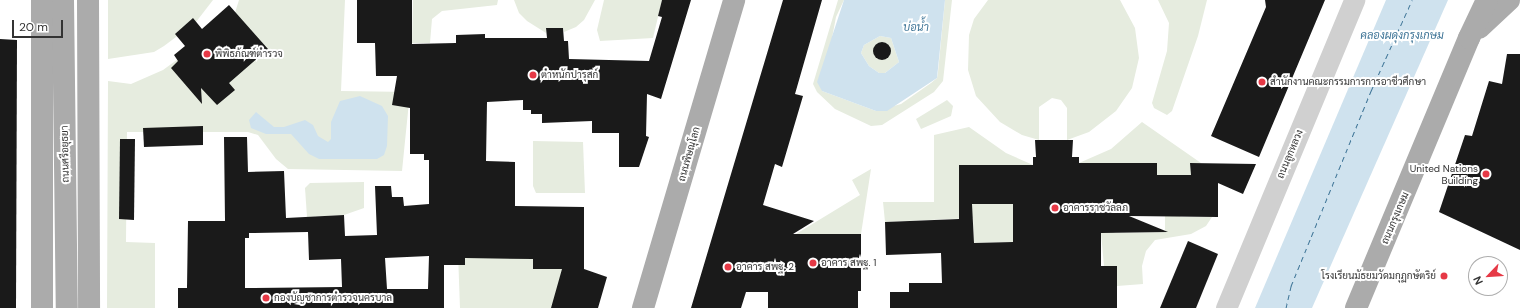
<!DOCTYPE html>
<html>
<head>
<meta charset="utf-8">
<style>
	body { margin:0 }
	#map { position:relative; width:1520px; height:308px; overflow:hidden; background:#fff; font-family:"DM Sans",Sarabun,sans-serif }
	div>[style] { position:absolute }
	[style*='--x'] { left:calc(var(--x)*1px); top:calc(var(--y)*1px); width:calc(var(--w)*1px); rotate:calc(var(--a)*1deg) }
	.green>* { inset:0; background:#e6ecdf }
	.water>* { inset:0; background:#cfe2ee }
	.ferry>* { height:1px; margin-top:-0.5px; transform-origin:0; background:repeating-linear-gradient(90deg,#3f7597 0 5px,transparent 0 9px) }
	.building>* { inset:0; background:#1a1a1a }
	.round { border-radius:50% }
	.minor>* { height:21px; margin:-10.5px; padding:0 10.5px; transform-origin:10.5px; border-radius:10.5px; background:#d0d0d0 }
	.major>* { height:22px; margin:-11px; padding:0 11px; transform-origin:11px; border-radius:11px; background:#ababab }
	.dots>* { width:11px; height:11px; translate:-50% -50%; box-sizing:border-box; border:2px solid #fff; border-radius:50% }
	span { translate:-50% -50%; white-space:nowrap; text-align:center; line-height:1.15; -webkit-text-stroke:4px #fff; paint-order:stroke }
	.poi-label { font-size:10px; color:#333 }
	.left { translate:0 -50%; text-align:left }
	.right { translate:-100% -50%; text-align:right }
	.street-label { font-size:10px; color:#333 }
	.water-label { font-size:11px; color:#3f7597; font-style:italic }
	.north { position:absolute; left:1468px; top:256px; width:40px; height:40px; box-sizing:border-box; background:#fff; border:1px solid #adadad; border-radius:50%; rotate:245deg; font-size:11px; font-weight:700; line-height:16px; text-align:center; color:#333 }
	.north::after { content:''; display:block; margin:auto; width:14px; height:18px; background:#e63946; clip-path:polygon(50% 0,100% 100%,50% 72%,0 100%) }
	.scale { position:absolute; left:12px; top:20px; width:51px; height:18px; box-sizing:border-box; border:2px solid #333; border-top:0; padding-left:5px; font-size:12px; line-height:14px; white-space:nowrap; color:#333; -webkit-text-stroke:3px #fff; paint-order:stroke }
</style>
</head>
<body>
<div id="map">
	<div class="green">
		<div style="clip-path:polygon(108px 0,213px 0,196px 22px,164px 46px,154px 52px,108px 59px)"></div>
		<div style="clip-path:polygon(239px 0,345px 0,341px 91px,410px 92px,402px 171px,288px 169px,276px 159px,258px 135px,248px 132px,127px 132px,126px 242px,155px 243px,155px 308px,107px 308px,108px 81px,131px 84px,163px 70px,233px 19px)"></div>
		<div style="clip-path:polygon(413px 0,498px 0,497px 5px,442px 11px,432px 19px,430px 43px,412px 43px)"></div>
		<div style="clip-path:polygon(514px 0,595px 0,584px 20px,576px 27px,564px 32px,563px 28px,546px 28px,546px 33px,527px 21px,519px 13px)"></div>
		<div style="clip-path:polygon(604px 0,662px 0,653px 38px,600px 41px,597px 30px)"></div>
		<div style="clip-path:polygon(838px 0,844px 0,836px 17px,822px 91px,876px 111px,901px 104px,931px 83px,937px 78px,938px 72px,945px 0,952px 0,943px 81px,934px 92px,882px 125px,871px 126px,835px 109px,817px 92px,813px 84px)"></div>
		<div style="clip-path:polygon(988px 0,1120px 0,1135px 28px,1139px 58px,1132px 88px,1116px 111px,1089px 132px,1067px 140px,1067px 108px,1061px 100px,1052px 98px,1039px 107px,1039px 140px,1022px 135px,1000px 122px,976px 96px,968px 70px,969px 35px,974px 19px)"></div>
		<div style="clip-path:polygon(1158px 0,1207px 0,1198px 36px,1172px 111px,1167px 115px,1154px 108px,1152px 103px,1167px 51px,1169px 23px)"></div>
		<div style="clip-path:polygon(880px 36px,891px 38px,899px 62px,885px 73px,879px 73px,869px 66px,861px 53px,864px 45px)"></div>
		<div style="clip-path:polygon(947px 100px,953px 106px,951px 116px,921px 129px,916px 119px)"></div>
		<div style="clip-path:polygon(1142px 122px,1201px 163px,1191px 163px,1191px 175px,1157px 175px,1157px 164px,1079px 163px,1111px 149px)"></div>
		<div style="clip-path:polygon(969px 127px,1006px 153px,1033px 165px,959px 166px,959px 204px,1033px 204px,1013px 242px,974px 243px,973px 218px,885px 222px,883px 202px,934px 202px,934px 135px)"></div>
		<div style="clip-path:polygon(533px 141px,583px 142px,585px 193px,536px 193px,533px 186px)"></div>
		<div style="clip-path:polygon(871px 169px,861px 234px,796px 234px,860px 195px,852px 180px)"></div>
		<div style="clip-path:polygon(364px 182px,364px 208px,344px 215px,307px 217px,305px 188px,310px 183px)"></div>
		<div style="clip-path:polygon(1165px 204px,1181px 217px,1212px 217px,1206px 226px,1191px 234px,1155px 240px,1146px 251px,1142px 266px,1143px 284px,1117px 286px,1117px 266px,1104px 266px,1100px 222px,1115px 233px,1165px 232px)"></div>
		<div style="clip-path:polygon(458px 253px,570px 253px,552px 308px,460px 308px)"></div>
	</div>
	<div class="water">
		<div style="clip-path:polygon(evenodd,844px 0,945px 0,937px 78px,887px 111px,876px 111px,822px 91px,817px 82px,844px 0,880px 36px,891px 38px,899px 62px,885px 73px,879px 73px,869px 66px,861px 53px,864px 45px,880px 36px)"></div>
		<div style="clip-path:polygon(1386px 0,1448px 0,1312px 308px,1255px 308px)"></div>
		<div style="clip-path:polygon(360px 96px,382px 106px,388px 116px,387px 146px,384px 155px,377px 159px,319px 159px,309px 154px,291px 134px,266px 134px,251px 128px,249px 120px,256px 112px,274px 127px,284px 127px,305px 120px,313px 125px,318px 136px,328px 142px,331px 139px,331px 122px,340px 101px)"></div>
	</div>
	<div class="ferry">
		<div style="--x:1286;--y:308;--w:23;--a:-77"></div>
		<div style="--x:1291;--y:286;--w:211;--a:-67.7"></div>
		<div style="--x:1371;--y:91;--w:100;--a:-65.7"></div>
	</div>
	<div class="building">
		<div style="clip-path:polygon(evenodd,357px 0,412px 0,412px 44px,456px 43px,456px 35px,485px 34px,485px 38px,547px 38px,546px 28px,563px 28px,564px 41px,568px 41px,569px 59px,649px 61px,662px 17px,658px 16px,662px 0,691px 0,661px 99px,647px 94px,646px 136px,649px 137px,639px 167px,619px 167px,619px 133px,592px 133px,592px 121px,542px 123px,542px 114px,531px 114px,531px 110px,523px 110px,523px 100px,487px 102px,486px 161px,515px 162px,515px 206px,584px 207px,584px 269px,607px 277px,598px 308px,551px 308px,562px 269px,533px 269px,533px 259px,465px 258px,465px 265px,444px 265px,444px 308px,178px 308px,178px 288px,187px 288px,188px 221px,225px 221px,224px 137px,247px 137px,248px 172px,284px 171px,286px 218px,344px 215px,345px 236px,377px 235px,375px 186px,391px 186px,392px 197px,403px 197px,404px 206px,429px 204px,429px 160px,424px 160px,424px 154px,410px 154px,410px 108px,392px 105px,397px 76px,376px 76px,375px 43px,357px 43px,357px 0,308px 232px,309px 260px,341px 259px,342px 287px,245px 288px,245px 238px,249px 238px,249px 233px,308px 232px,357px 0,429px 256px,428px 289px,387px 289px,385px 258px,429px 256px)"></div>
		<div style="clip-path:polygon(783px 0,822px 0,795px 94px,803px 96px,782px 167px,775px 164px,763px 205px,814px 221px,793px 234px,861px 234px,861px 291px,858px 291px,858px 308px,768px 308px,768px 292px,746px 292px,741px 308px,691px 308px)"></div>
		<div style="clip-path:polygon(1265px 0,1325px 0,1259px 157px,1211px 136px,1266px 7px)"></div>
		<div style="clip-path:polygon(229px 5px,268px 49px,229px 83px,235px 90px,217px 105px,201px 88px,202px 104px,171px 68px,178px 61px,174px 55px,185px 46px,175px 34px,193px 18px,202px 29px)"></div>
		<div style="clip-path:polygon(0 39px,17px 40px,16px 308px,0 308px)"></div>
		<div class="round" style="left:873px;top:42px;width:18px;height:18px"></div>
		<div style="clip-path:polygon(1507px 54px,1520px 54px,1520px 250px,1439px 212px,1465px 135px,1472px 136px,1489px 81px,1502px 84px)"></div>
		<div style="clip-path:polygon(203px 126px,203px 145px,144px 147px,143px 128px)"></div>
		<div style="clip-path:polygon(120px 139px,135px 139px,134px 220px,119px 219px)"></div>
		<div style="clip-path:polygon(evenodd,1035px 140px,1073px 140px,1072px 157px,1079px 157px,1079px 163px,1157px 163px,1157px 175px,1191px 175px,1190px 163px,1256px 164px,1243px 194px,1218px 183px,1218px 217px,1129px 216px,1168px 232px,1101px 233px,1101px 266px,1117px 266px,1117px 308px,890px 308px,890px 292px,909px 292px,909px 283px,942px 283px,941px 253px,886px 255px,885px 222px,959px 219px,959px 165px,1033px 165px,1033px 157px,1036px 157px,1035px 140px,972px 204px,1013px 204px,1013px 242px,974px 243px,972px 204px)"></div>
		<div style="clip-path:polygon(1188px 241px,1218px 254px,1196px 308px,1160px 308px)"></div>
	</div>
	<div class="minor">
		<div style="--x:1226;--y:308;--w:334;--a:-67.4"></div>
	</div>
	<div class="major">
		<div style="--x:42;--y:0;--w:308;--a:90"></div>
		<div style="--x:63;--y:0;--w:308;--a:89.3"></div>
		<div style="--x:88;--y:0;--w:308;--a:89.8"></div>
		<div style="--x:1479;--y:28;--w:41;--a:-43"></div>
		<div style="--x:643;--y:308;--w:321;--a:-73.5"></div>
		<div style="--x:1356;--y:308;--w:293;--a:-67.3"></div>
		<div style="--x:1469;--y:38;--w:42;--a:-64.7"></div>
	</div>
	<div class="dots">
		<div style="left:207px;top:54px;background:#e63946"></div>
		<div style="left:533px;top:75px;background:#e63946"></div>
		<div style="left:1262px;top:82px;background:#e63946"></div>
		<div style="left:1486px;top:174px;background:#e63946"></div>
		<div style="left:1055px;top:208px;background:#e63946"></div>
		<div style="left:813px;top:263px;background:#e63946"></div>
		<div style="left:728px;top:267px;background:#e63946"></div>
		<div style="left:1444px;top:276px;background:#e63946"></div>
		<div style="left:266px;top:298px;background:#e63946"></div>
	</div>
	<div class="poi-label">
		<span class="left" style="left:215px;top:54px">พิพิธภ้ณฑ์ตำรวจ</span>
		<span class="left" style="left:541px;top:75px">ตำหนักปารุสก์</span>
		<span class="left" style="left:1270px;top:82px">สำนักงานคณะกรรมการการอาชีวศึกษา</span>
		<span class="right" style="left:1478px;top:174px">United Nations<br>Building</span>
		<span class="left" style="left:1063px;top:208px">อาคารราชวัลลภ</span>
		<span class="left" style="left:821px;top:263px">อาคาร สพฐ. 1</span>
		<span class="left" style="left:736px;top:267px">อาคาร สพฐ. 2</span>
		<span class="right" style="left:1436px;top:276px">โรงเรียนมัธยมวัดมกุฏกษัตริย์</span>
		<span class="left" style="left:274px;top:298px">กองบัญชาการตำรวจนครบาล</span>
	</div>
	<div class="street-label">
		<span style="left:65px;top:154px;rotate:-91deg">ถนนศรีอยุธยา</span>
		<span style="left:689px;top:154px;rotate:-74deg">ถนนพิษณุโลก</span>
		<span style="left:1290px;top:154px;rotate:-67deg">ถนนลูกหลวง</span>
		<span style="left:1395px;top:218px;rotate:-67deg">ถนนกรุงเกษม</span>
	</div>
	<div class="water-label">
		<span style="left:916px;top:27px">บ่อน้ำ</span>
		<span style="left:1402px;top:35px">คลองผดุงกรุงเกษม</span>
	</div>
	<div class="north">N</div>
	<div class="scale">20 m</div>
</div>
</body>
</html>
